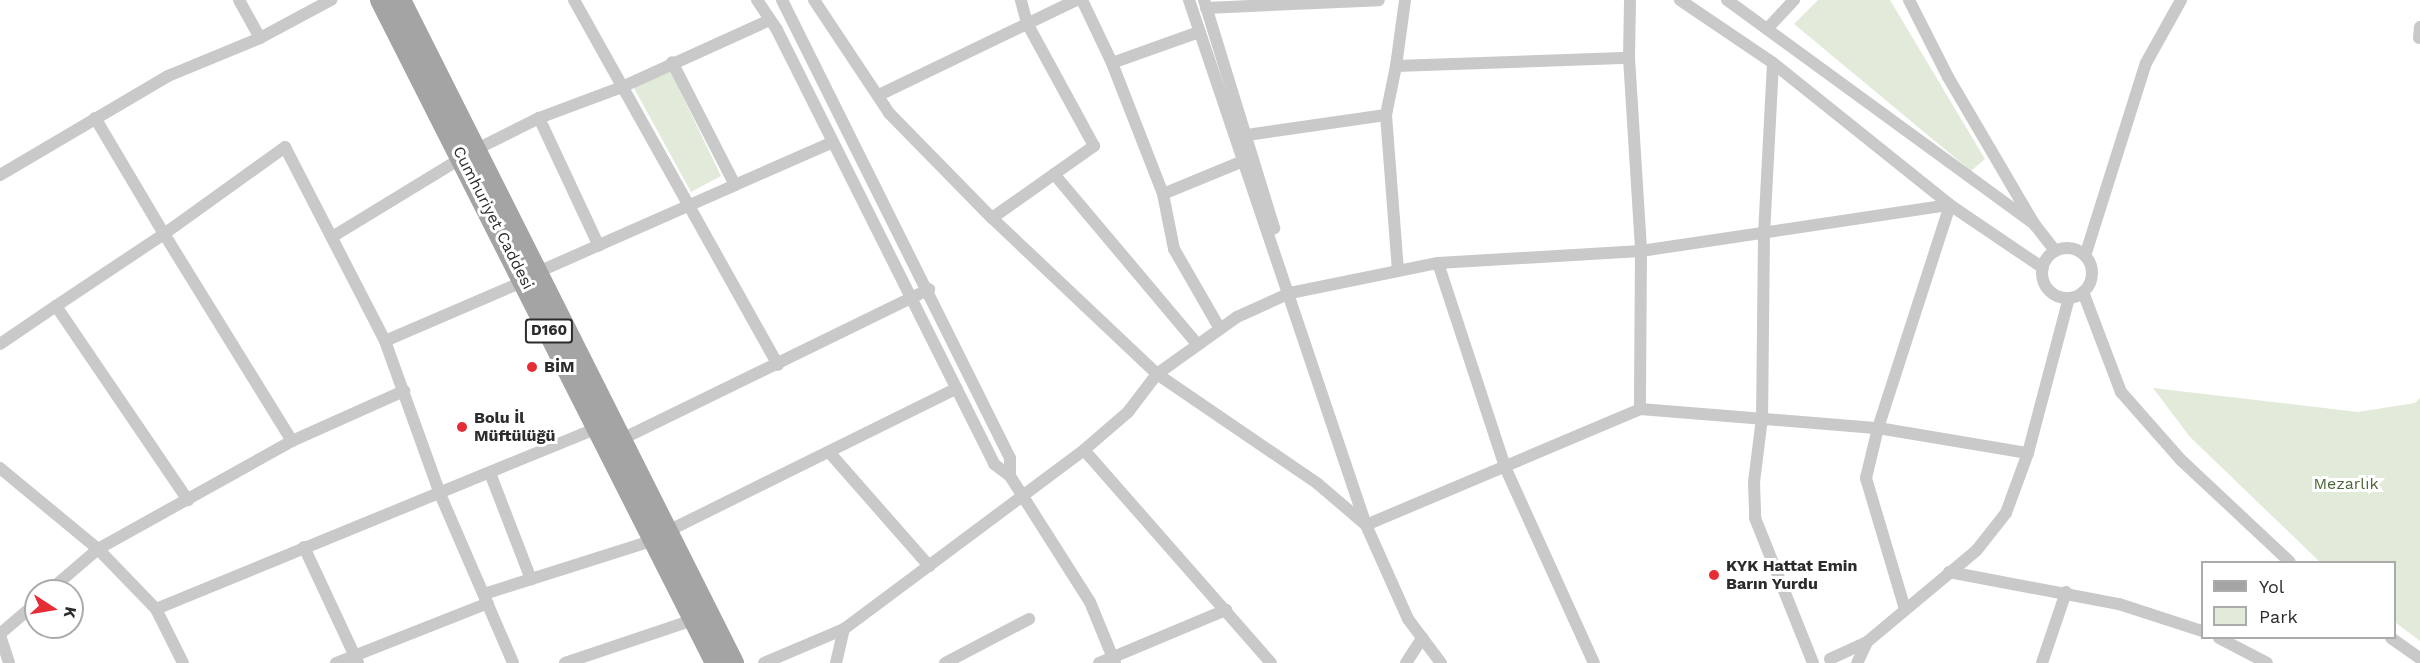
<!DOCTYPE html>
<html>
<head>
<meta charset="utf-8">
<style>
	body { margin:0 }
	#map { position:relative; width:2420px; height:663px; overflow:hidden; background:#fff; font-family:"Work Sans",sans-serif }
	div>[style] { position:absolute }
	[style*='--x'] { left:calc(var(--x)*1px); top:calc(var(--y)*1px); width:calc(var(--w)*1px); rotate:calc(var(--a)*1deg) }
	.green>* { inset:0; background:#e2ead9 }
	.minor>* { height:12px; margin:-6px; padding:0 6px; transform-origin:6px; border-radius:6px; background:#c9c9c9 }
	.minor>.ring { margin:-6px; padding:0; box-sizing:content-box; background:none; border:12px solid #c9c9c9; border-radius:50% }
	.primary>* { height:20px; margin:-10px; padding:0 10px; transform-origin:10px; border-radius:10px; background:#a4a4a4 }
	.dots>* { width:16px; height:16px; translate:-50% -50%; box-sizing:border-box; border:3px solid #fff; border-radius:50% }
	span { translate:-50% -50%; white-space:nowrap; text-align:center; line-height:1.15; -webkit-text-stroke:6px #fff; paint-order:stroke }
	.shield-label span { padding:2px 4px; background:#fff; border:2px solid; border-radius:4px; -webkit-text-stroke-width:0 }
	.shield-label { font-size:15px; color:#2c2c2c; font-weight:700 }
	.street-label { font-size:16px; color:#2c2c2c }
	.poi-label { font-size:16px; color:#2c2c2c; font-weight:700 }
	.left { translate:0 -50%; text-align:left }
	.park-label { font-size:16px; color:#4e673a }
	.legend { position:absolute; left:2201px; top:561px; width:195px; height:78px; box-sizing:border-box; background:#fff; border:2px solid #ababab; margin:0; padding:8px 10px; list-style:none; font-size:18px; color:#2c2c2c }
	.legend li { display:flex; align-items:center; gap:12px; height:30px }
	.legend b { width:30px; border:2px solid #ababab }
	.north { position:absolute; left:24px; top:579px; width:60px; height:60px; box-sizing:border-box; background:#fff; border:2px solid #ababab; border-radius:50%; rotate:102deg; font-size:16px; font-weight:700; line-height:24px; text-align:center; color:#2c2c2c }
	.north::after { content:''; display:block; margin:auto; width:21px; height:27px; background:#e42d35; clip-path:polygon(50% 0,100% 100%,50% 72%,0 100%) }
</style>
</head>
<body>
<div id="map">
	<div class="green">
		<div style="clip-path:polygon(1818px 0,1890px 0,1985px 159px,1971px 171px,1794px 24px)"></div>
		<div style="clip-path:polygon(670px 70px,721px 176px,691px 192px,634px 88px)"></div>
		<div style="clip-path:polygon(2153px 388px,2358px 412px,2415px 403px,2420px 398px,2420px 641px,2395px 622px,2394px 562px,2320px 562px,2190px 437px)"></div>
	</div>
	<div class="minor">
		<div style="--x:239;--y:0;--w:43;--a:61.1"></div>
		<div style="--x:574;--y:0;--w:418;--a:60.8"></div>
		<div style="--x:757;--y:0;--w:36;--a:56"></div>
		<div style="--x:777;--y:30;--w:485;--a:63.4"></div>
		<div style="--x:994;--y:464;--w:20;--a:37"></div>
		<div style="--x:1010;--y:476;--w:149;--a:57.6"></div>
		<div style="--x:1090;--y:602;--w:66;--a:67.7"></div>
		<div style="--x:782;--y:0;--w:512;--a:63.54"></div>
		<div style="--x:1010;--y:458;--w:18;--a:90"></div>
		<div style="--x:814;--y:0;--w:136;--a:56.4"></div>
		<div style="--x:889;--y:113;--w:147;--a:45.6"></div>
		<div style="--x:992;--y:218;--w:227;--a:43.4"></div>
		<div style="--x:1157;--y:374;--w:195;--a:34.3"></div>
		<div style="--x:1318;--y:484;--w:63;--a:40.5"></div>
		<div style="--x:1366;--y:525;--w:298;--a:-22.9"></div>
		<div style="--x:1640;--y:409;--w:239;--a:4.6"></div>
		<div style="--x:1878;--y:428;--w:152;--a:9.5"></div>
		<div style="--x:1082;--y:0;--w:70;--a:64.5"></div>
		<div style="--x:1189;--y:0;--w:554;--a:71.37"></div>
		<div style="--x:1366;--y:525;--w:103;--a:65.9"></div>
		<div style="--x:1408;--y:619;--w:55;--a:53.1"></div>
		<div style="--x:1204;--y:0;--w:239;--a:72.9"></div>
		<div style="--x:1680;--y:0;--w:112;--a:34.1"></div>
		<div style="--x:1773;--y:63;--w:227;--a:38.7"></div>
		<div style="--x:1950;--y:205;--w:112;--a:34.1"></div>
		<div style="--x:1727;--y:0;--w:381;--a:36.1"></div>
		<div style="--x:1909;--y:0;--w:86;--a:63.1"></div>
		<div style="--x:1948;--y:77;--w:172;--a:59.6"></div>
		<div style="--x:2035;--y:225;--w:33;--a:52"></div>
		<div style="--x:1206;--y:8;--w:173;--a:-2.6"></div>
		<div style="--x:1767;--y:29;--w:40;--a:-47"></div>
		<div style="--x:1199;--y:32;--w:92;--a:160.4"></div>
		<div style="--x:1112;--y:63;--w:141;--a:68.7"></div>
		<div style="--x:1163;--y:194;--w:56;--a:78.7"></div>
		<div style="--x:1174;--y:249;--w:92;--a:60.1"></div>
		<div style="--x:2419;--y:38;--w:11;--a:-85"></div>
		<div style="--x:1629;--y:58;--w:58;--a:-89"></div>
		<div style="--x:1773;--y:63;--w:170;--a:93"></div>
		<div style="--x:1764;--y:233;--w:185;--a:90.6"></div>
		<div style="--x:1762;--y:418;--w:64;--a:97.1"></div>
		<div style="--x:1754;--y:482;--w:36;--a:88"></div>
		<div style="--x:1755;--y:518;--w:156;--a:68.2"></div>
		<div style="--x:1396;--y:66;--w:67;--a:-82.2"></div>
		<div style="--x:879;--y:95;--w:219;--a:-25.7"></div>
		<div style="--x:1386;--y:115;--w:50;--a:-78.5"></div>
		<div style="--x:1396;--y:66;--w:233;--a:-2"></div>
		<div style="--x:1629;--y:58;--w:193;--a:86.4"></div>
		<div style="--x:1641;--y:251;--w:158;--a:90.4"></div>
		<div style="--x:539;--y:118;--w:141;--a:64.9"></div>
		<div style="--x:1247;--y:135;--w:140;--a:-8.2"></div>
		<div style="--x:1386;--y:115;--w:156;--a:85.6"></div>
		<div style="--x:477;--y:149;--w:69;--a:-26.6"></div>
		<div style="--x:539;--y:118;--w:89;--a:-20.5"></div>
		<div style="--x:622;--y:87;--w:162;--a:-24.4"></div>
		<div style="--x:1054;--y:174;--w:222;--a:49.9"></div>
		<div style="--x:0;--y:175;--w:195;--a:-30.5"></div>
		<div style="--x:168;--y:76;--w:100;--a:-22.4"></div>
		<div style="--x:260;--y:38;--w:81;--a:-28.2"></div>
		<div style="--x:735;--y:185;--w:107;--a:-23.7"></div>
		<div style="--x:1163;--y:194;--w:87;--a:-22.4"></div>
		<div style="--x:992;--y:218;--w:125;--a:-35.2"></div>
		<div style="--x:1094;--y:146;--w:140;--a:-118.6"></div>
		<div style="--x:1027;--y:23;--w:24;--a:-105"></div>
		<div style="--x:332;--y:237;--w:153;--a:-31.4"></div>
		<div class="ring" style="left:2042px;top:248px;width:38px;height:38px"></div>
		<div style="--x:2085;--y:256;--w:202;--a:-72.5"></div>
		<div style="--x:2146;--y:63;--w:72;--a:-60.9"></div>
		<div style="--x:1438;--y:263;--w:215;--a:71.8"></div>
		<div style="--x:1505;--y:467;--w:215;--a:65.6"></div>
		<div style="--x:538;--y:272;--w:215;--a:-23.8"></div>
		<div style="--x:735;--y:185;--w:138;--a:-117.1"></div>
		<div style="--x:2083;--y:292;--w:107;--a:69.2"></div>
		<div style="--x:2121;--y:392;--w:91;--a:48.6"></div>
		<div style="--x:2181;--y:460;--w:149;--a:43.1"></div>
		<div style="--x:56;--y:306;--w:130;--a:-33.7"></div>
		<div style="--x:164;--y:234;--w:135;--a:-120.7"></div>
		<div style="--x:385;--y:341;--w:151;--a:-23.3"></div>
		<div style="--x:0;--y:344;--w:68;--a:-34.2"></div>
		<div style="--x:56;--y:306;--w:235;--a:55.8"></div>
		<div style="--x:620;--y:440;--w:344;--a:-26"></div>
		<div style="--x:292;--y:441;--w:243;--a:-121.7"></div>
		<div style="--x:164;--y:234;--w:149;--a:-35.7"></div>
		<div style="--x:285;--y:147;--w:218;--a:62.7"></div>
		<div style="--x:385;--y:341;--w:163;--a:70.2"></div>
		<div style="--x:440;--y:494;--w:184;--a:66.6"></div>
		<div style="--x:1084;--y:450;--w:283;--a:48.7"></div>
		<div style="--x:829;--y:452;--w:152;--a:48.7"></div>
		<div style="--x:0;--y:468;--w:127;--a:39.6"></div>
		<div style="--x:98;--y:549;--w:83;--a:46"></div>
		<div style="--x:156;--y:609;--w:60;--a:63.4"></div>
		<div style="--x:490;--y:473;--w:114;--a:68.9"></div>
		<div style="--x:668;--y:531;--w:322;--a:-26.3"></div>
		<div style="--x:304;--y:547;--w:128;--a:65"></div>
		<div style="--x:1949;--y:572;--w:173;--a:10.7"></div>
		<div style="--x:2119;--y:604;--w:87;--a:18"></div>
		<div style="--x:49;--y:591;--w:65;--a:-40.6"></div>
		<div style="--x:98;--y:549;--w:222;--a:-29.1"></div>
		<div style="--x:292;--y:441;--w:123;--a:-24.1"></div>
		<div style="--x:484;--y:594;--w:178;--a:-17.6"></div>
		<div style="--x:156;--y:609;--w:478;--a:-22.3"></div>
		<div style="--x:1905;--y:609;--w:137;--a:-106.6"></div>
		<div style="--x:1866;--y:478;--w:51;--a:-76.5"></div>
		<div style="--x:1878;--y:428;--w:234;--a:-72.1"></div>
		<div style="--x:0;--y:634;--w:48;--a:-40.7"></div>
		<div style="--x:0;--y:635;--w:29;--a:72"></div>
		<div style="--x:2219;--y:638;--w:54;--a:27.5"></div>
		<div style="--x:2391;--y:638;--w:35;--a:35"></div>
		<div style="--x:1867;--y:642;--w:142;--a:-39.9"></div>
		<div style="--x:1976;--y:551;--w:48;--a:-51.7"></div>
		<div style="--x:2006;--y:513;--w:64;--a:-69.9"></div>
		<div style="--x:2028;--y:453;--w:160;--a:-75.2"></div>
		<div style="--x:1830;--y:659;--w:41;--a:-24.7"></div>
		<div style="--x:1867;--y:642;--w:23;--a:115"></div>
		<div style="--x:336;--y:663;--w:163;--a:-21.5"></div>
		<div style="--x:565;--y:663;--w:135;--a:-18.6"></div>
		<div style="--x:764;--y:663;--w:87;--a:-23"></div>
		<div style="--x:836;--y:663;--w:35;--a:-77"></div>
		<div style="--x:844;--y:629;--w:299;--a:-36.7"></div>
		<div style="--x:1084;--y:450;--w:58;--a:-40.8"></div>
		<div style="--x:1128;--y:412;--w:48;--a:-52.7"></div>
		<div style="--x:1157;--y:374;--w:98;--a:-35.5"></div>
		<div style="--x:1237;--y:317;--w:58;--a:-24.4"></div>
		<div style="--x:1290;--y:293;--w:151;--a:-11.5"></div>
		<div style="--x:1438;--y:263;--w:203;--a:-3.4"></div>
		<div style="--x:1641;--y:251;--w:312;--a:-8.5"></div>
		<div style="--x:945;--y:663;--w:95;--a:-27.6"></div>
		<div style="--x:1099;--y:663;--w:138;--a:-22.7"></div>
		<div style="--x:1406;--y:663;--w:30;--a:-57"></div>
		<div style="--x:2042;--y:663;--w:75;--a:-71.3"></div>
	</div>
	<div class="primary">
		<div style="--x:380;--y:0;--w:743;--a:63.19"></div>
		<div style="--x:401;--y:0;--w:742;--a:63.33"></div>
	</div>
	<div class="dots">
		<div style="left:532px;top:367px;background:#e42d35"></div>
		<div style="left:462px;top:427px;background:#e42d35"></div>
		<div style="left:1714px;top:575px;background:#e42d35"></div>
	</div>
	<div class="shield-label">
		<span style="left:549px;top:331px">D160</span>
	</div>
	<div class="street-label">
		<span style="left:493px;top:218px;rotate:63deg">Cumhuriyet Caddesi</span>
	</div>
	<div class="poi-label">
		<span class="left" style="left:544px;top:367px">BİM</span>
		<span class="left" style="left:474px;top:427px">Bolu İl<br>Müftülüğü</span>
		<span class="left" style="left:1726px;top:575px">KYK Hattat Emin<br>Barın Yurdu</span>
	</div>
	<div class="park-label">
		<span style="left:2346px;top:484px">Mezarlık</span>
	</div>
	<ul class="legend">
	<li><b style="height:8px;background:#a4a4a4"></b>Yol</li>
	<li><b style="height:16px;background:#e2ead9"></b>Park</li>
	</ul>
	<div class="north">K</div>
</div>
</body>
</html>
